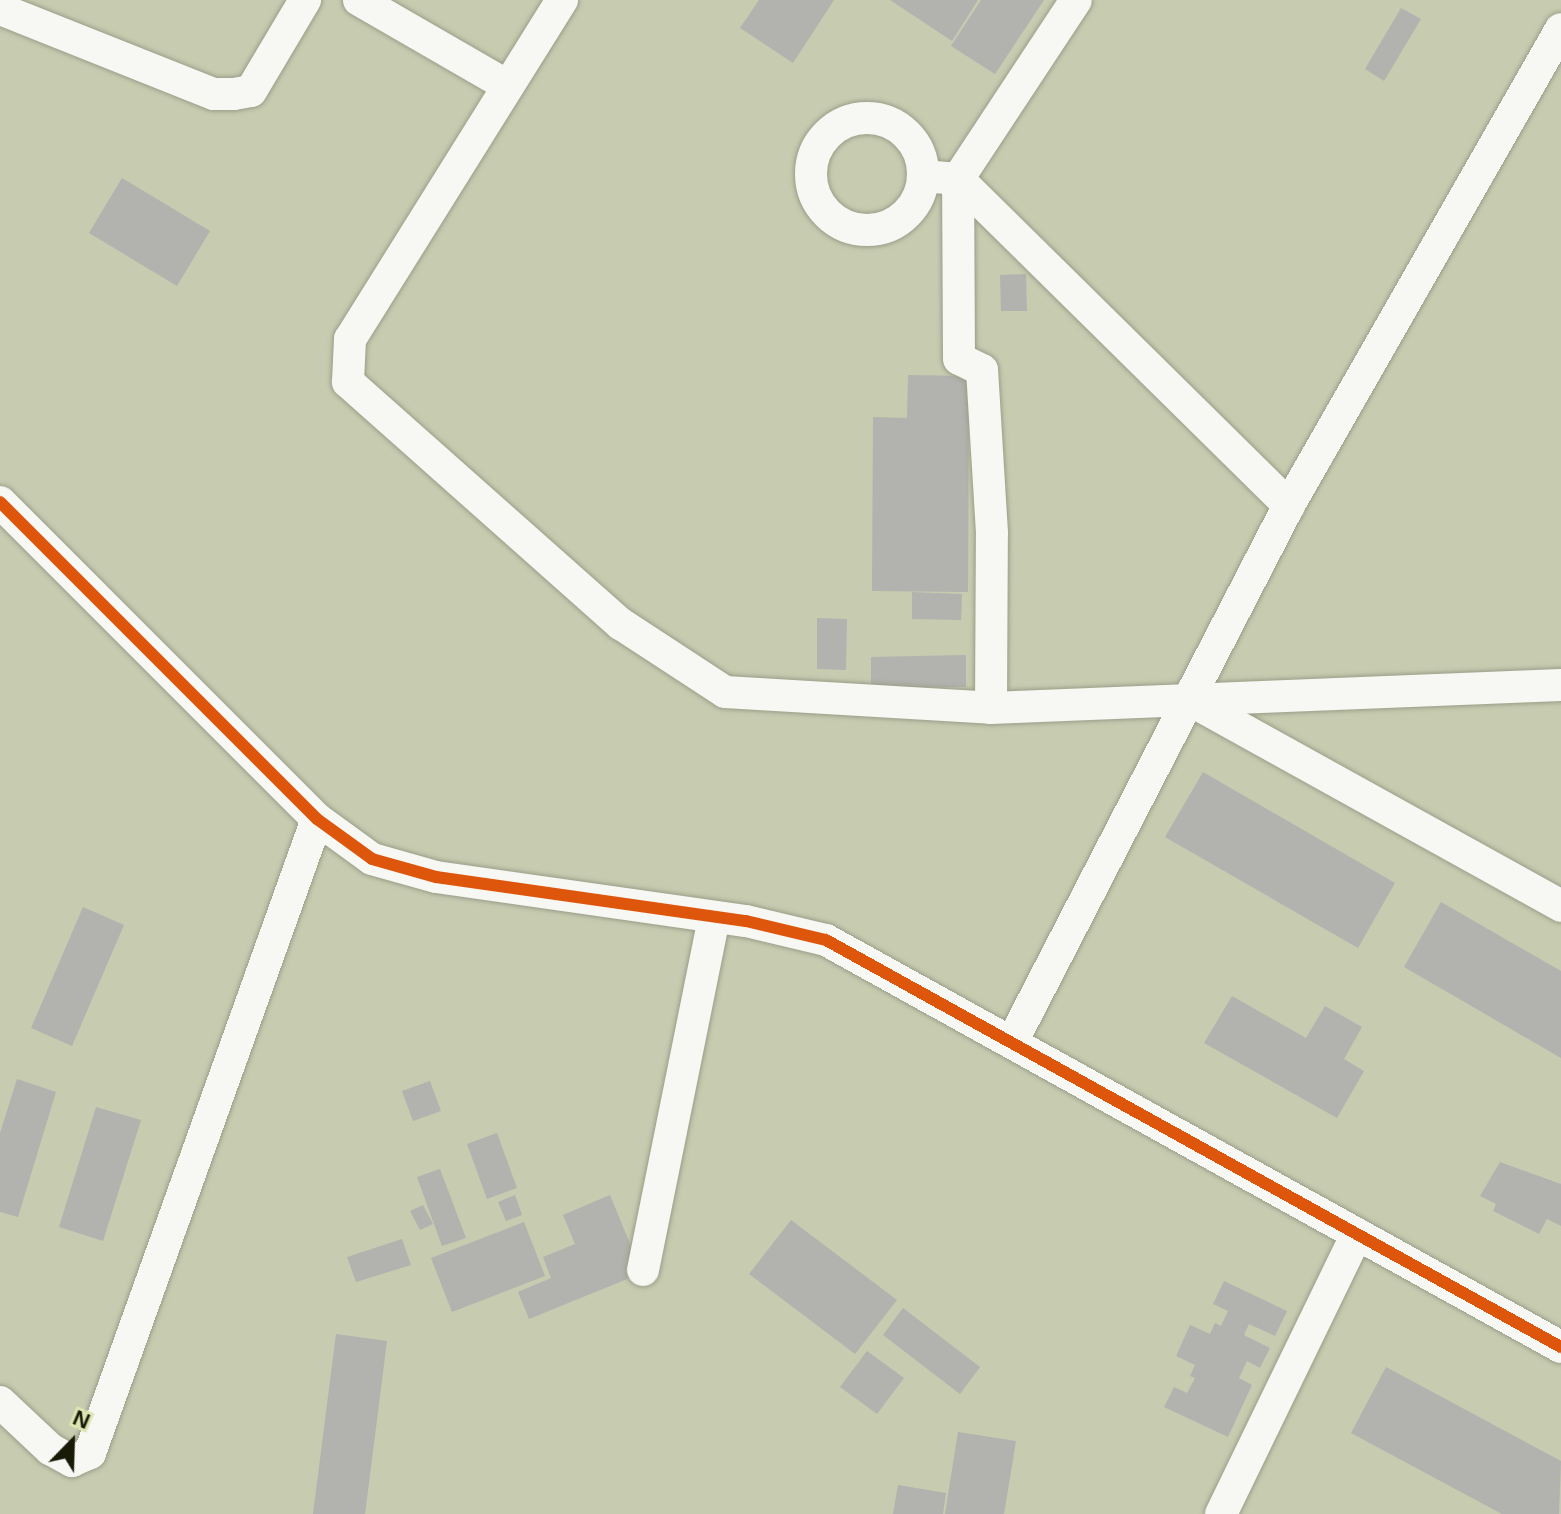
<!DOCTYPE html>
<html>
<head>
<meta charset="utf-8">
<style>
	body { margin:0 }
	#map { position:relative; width:1561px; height:1514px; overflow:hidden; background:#c7cbb0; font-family:Arial,sans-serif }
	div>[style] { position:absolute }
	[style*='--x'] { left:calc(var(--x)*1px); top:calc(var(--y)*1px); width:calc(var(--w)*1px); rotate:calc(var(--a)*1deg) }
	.building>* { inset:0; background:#b2b2ae }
	.roads { filter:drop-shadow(0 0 2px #9b9e88) drop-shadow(0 0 2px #9b9e88) }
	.minor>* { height:32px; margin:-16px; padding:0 16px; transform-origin:16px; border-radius:16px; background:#f7f7f3 }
	.minor>.ring { margin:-16px; padding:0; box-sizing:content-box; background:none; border:32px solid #f7f7f3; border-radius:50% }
	.cycleway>* { height:12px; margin:-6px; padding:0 6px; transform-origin:6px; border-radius:6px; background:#de560c }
	span { translate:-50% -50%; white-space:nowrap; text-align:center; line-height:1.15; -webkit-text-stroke:8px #dce4b1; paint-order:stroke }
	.north { position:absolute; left:32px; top:1402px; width:80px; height:80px; -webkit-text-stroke:6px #dce4b1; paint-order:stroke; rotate:23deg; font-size:22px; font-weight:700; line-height:32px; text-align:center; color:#191b08 }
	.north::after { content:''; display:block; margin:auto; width:28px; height:36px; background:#191b08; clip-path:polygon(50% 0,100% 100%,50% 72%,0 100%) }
</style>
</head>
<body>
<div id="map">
	<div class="building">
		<div style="clip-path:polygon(759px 0,834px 0,793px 63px,740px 28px)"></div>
		<div style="clip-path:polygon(890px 0,978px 0,952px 41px)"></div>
		<div style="clip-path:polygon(981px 0,1044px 0,995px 74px,951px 46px)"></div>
		<div style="clip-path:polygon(1401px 8px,1421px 19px,1384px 81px,1365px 69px)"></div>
		<div style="clip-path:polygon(122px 178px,210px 231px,177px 286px,89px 233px)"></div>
		<div style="clip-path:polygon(1026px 274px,1027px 311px,1001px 311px,1000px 275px)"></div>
		<div style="clip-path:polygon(908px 375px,969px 376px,968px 592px,872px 591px,873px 417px,907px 418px)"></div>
		<div style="clip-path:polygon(912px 592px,962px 594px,961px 620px,912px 619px)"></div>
		<div style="clip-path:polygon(817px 618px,847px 619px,846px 670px,817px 669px)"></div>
		<div style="clip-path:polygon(966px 655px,966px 687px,871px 688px,871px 657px)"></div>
		<div style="clip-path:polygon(1203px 772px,1395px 883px,1358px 948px,1165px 837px)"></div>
		<div style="clip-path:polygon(1441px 902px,1561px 971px,1561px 1058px,1404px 967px)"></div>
		<div style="clip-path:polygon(83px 907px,124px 925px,72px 1046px,31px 1028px)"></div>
		<div style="clip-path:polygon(1232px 996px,1306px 1038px,1325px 1006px,1362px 1027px,1344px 1059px,1364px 1071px,1337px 1118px,1204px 1043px)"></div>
		<div style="clip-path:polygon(17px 1079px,56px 1092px,18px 1217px,0 1212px,0 1133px)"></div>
		<div style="clip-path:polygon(430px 1081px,441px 1111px,413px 1121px,402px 1091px)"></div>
		<div style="clip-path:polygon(96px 1107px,141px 1120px,103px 1241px,59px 1227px)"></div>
		<div style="clip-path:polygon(497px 1133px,517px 1188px,487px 1199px,467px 1144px)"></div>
		<div style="clip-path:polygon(1500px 1162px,1561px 1184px,1561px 1226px,1547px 1219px,1539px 1234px,1493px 1211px,1496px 1204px,1480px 1196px)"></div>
		<div style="clip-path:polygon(440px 1169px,466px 1238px,442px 1246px,417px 1177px)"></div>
		<div style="clip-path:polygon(515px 1195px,522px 1215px,506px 1221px,498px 1202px)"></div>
		<div style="clip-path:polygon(610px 1195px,642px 1273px,529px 1319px,518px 1292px,551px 1278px,543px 1257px,575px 1244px,563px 1215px)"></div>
		<div style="clip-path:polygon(423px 1205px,433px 1224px,420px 1230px,410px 1211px)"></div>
		<div style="clip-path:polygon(791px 1220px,897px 1300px,855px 1354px,749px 1274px)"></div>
		<div style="clip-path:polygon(524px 1222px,545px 1276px,452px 1312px,431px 1258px)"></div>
		<div style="clip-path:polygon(402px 1239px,411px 1265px,356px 1282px,347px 1257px)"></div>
		<div style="clip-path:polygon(1224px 1281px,1287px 1311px,1275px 1336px,1249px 1324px,1244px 1335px,1270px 1348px,1260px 1368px,1247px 1361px,1239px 1378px,1252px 1385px,1228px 1437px,1164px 1407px,1174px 1387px,1187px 1393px,1195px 1378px,1190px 1376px,1195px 1365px,1176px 1356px,1190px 1325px,1210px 1334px,1215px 1323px,1221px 1326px,1228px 1311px,1213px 1304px)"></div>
		<div style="clip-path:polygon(903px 1308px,980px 1367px,960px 1394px,883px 1335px)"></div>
		<div style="clip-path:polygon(336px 1334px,387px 1341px,365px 1514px,313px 1514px)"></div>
		<div style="clip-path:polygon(867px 1351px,904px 1378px,877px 1414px,840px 1387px)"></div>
		<div style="clip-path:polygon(1386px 1367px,1561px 1461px,1559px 1514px,1502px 1514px,1351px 1433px)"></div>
		<div style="clip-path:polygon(958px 1432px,1016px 1441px,1004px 1514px,945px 1514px)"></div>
		<div style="clip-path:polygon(898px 1485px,946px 1493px,943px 1514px,893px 1514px)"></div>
	</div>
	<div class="roads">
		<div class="minor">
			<div style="--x:359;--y:0;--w:172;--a:30"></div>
			<div style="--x:562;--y:0;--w:400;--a:122"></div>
			<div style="--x:350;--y:339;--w:43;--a:92.7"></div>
			<div style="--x:348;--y:382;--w:365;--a:41.6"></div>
			<div style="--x:621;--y:624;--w:124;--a:33.2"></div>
			<div style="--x:725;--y:692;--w:266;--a:3.4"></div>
			<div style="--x:991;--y:708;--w:570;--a:-2.31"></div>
			<div style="--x:0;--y:9;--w:230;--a:21.7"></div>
			<div style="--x:214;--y:94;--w:20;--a:0"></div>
			<div style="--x:234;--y:94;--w:17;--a:-10"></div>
			<div style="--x:251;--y:91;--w:106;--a:-59.3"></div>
			<div class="ring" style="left:811px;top:118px;width:80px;height:80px"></div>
			<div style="--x:923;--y:176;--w:35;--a:5"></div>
			<div style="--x:958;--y:179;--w:465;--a:44.6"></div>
			<div style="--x:0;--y:502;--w:448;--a:45"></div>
			<div style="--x:317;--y:819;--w:68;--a:36"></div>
			<div style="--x:372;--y:859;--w:66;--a:15.7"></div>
			<div style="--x:436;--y:877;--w:313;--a:8.1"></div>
			<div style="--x:746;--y:921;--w:82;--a:13.4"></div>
			<div style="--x:826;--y:940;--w:840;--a:28.98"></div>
			<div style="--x:1188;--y:699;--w:427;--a:29"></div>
			<div style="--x:991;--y:708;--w:175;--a:-89.7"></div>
			<div style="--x:992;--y:533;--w:163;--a:-93.5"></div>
			<div style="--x:982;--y:370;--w:25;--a:-154"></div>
			<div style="--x:959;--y:359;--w:180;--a:-90.3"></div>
			<div style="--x:958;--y:179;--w:214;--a:-56.6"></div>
			<div style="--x:1012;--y:1042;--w:604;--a:-62.71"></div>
			<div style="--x:1289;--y:505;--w:548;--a:-60.26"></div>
			<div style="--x:643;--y:1270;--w:360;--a:-78.6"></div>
			<div style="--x:0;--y:1402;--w:69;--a:43.2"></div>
			<div style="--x:50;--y:1449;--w:25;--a:29"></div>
			<div style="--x:72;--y:1461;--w:20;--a:-24"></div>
			<div style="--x:90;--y:1453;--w:673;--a:-70.3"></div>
			<div style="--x:1221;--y:1514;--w:311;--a:-64.1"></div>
		</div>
	</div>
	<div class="cycleway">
		<div style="--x:0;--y:502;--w:448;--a:45"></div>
		<div style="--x:317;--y:819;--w:68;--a:36"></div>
		<div style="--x:372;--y:859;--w:66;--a:15.7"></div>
		<div style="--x:436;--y:877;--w:313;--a:8.1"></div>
		<div style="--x:746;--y:921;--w:82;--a:13.4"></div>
		<div style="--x:826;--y:940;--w:840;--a:28.98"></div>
	</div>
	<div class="north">N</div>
</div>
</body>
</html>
